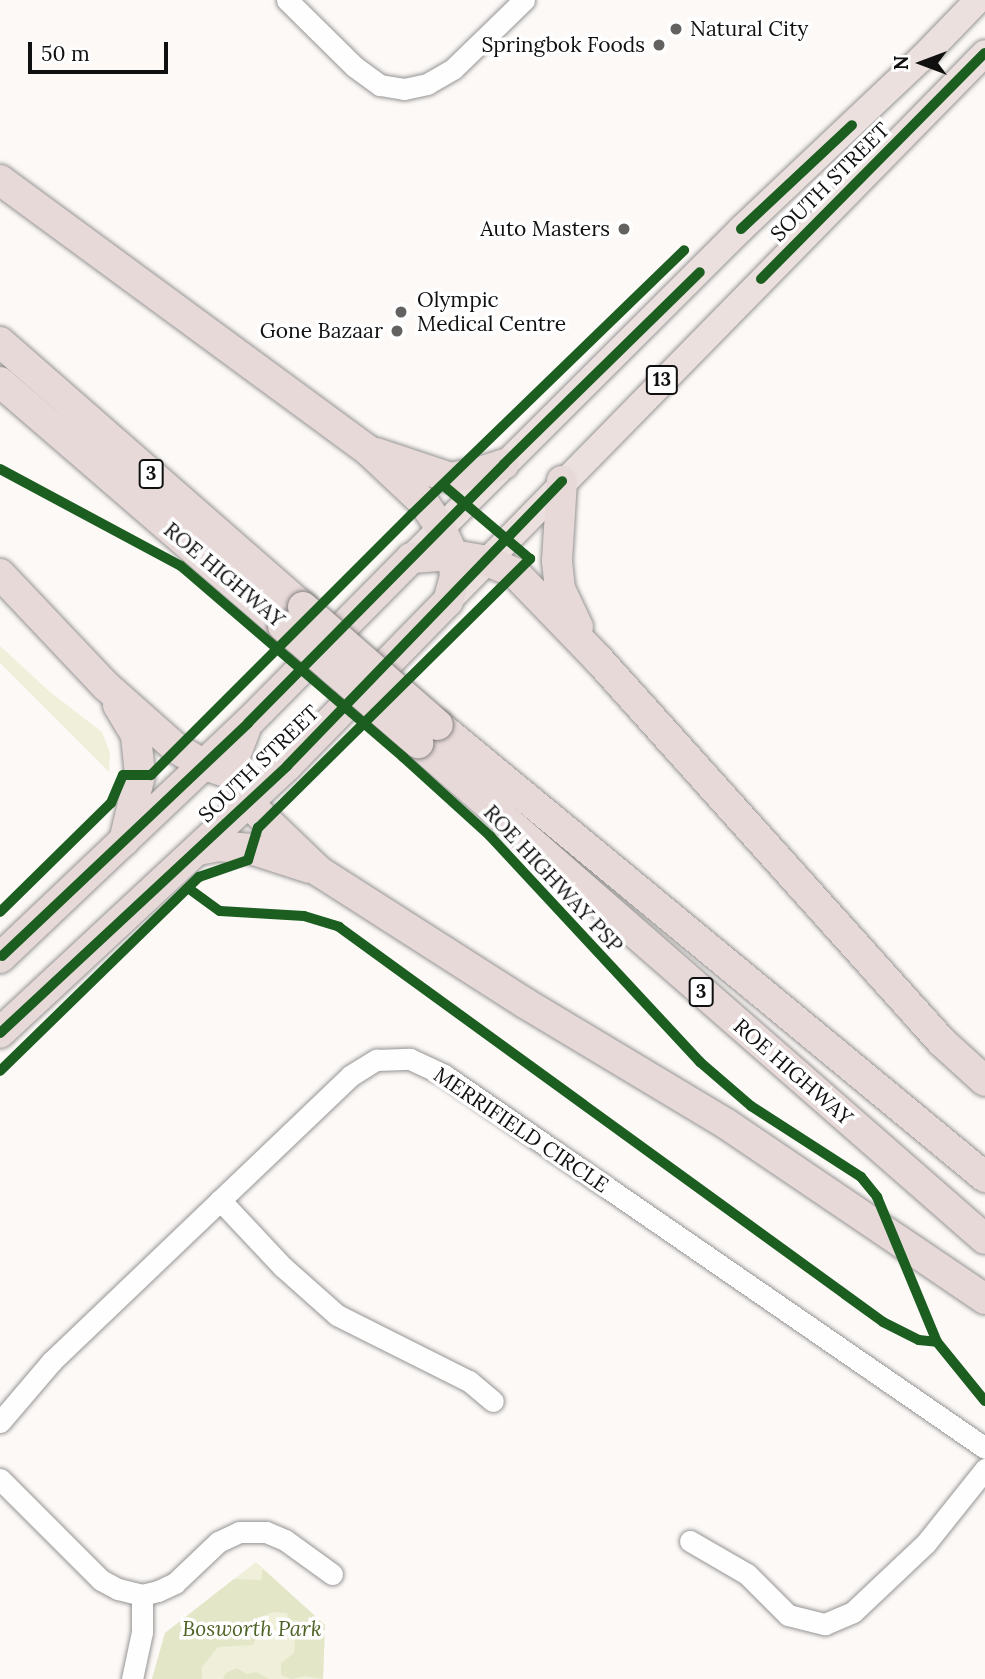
<!DOCTYPE html>
<html>
<head>
<meta charset="utf-8">
<style>
	body { margin:0 }
	#map { position:relative; width:985px; height:1679px; overflow:hidden; background:#fcf9f7; font-family:Lora,serif }
	div>[style] { position:absolute }
	[style*='--x'] { left:calc(var(--x)*1px); top:calc(var(--y)*1px); width:calc(var(--w)*1px); rotate:calc(var(--a)*1deg) }
	.green>* { inset:0; background:#f0efd9 }
	.forest>* { inset:0; background:#e4e6c8 }
	.roads { filter:drop-shadow(0 0 2px #969594) drop-shadow(0 0 2px #969594) }
	.minor>* { height:21px; margin:-10.5px; padding:0 10.5px; transform-origin:10.5px; border-radius:10.5px; background:#fffefe }
	.major>* { height:26px; margin:-13px; padding:0 13px; transform-origin:13px; border-radius:13px; background:#ebe0dd }
	.highway>* { height:30px; margin:-15px; padding:0 15px; transform-origin:15px; border-radius:15px; background:#e8d9d9 }
	.bridges { filter:drop-shadow(0 0 2px #848281) drop-shadow(0 0 2px #848281) }
	.highway-bridge>* { height:30px; margin:-15px; padding:0 15px; transform-origin:15px; border-radius:15px; background:#e8d9d9 }
	.cycleway>* { height:10px; margin:-5px; padding:0 5px; transform-origin:5px; border-radius:5px; background:#1b5e20 }
	.dots>* { width:19px; height:19px; translate:-50% -50%; box-sizing:border-box; border:4px solid #fff; border-radius:50% }
	span { translate:-50% -50%; white-space:nowrap; text-align:center; line-height:1.15; -webkit-text-stroke:7px #fff; paint-order:stroke }
	.shield-label span { padding:2px 5px; background:#fff; border:2px solid; border-radius:5px; -webkit-text-stroke-width:0 }
	.shield-label { font-size:19px; color:#101010; font-weight:700 }
	.poi-label { font-size:21px; color:#101010 }
	.left { translate:0 -50%; text-align:left }
	.right { translate:-100% -50%; text-align:right }
	.street-label { font-size:21px; color:#101010 }
	.park-label { font-size:21px; color:#4f6326; font-style:italic }
	.north { position:absolute; left:887px; top:28px; width:70px; height:70px; -webkit-text-stroke:5px #fff; paint-order:stroke; rotate:270deg; font-size:19px; font-weight:700; line-height:28px; text-align:center; color:#101010 }
	.north::after { content:''; display:block; margin:auto; width:24px; height:32px; background:#101010; clip-path:polygon(50% 0,100% 100%,50% 72%,0 100%) }
	.scale { position:absolute; left:28px; top:42px; width:140px; height:32px; box-sizing:border-box; border:4px solid #101010; border-top:0; padding-left:9px; font-size:21px; line-height:24px; white-space:nowrap; color:#101010; -webkit-text-stroke:5px #fff; paint-order:stroke }
</style>
</head>
<body>
<div id="map">
	<div class="green">
		<div style="clip-path:polygon(0 646px,50px 692px,102px 732px,110px 753px,109px 772px,0 663px)"></div>
		<div style="clip-path:polygon(256px 1562px,325px 1625px,323px 1679px,152px 1679px,165px 1633px)"></div>
	</div>
	<div class="forest">
		<div style="clip-path:polygon(263px 1569px,325px 1625px,323px 1679px,306px 1676px,291px 1679px,281px 1675px,281px 1663px,294px 1653px,295px 1636px,287px 1613px,273px 1612px,260px 1617px,267px 1631px,257px 1636px,253px 1645px,218px 1647px,202px 1667px,202px 1679px,152px 1679px,165px 1633px,234px 1579px,261px 1580px)"></div>
		<div style="clip-path:polygon(237px 1668px,247px 1674px,256px 1672px,269px 1679px,223px 1679px,226px 1673px)"></div>
	</div>
	<div class="roads">
		<div class="minor">
			<div style="--x:287;--y:0;--w:95;--a:44.6"></div>
			<div style="--x:355;--y:67;--w:31;--a:36"></div>
			<div style="--x:380;--y:85;--w:24;--a:9"></div>
			<div style="--x:404;--y:89;--w:24;--a:-12"></div>
			<div style="--x:427;--y:84;--w:30;--a:-30"></div>
			<div style="--x:453;--y:69;--w:99;--a:-44.2"></div>
			<div style="--x:220;--y:1200;--w:92;--a:46.8"></div>
			<div style="--x:283;--y:1267;--w:72;--a:41.6"></div>
			<div style="--x:337;--y:1315;--w:148;--a:26.6"></div>
			<div style="--x:469;--y:1381;--w:31;--a:40"></div>
			<div style="--x:0;--y:1422;--w:80;--a:-49.6"></div>
			<div style="--x:52;--y:1361;--w:412;--a:-43.7"></div>
			<div style="--x:350;--y:1076;--w:31;--a:-32"></div>
			<div style="--x:376;--y:1060;--w:34;--a:-2"></div>
			<div style="--x:410;--y:1059;--w:38;--a:25"></div>
			<div style="--x:444;--y:1075;--w:657;--a:34.58"></div>
			<div style="--x:0;--y:1479;--w:143;--a:45"></div>
			<div style="--x:101;--y:1580;--w:19;--a:28"></div>
			<div style="--x:118;--y:1589;--w:25;--a:14"></div>
			<div style="--x:142;--y:1595;--w:16;--a:-14"></div>
			<div style="--x:158;--y:1591;--w:19;--a:-25"></div>
			<div style="--x:175;--y:1583;--w:59;--a:-43.6"></div>
			<div style="--x:218;--y:1542;--w:23;--a:-25"></div>
			<div style="--x:239;--y:1532;--w:27;--a:0"></div>
			<div style="--x:266;--y:1532;--w:21;--a:23"></div>
			<div style="--x:285;--y:1540;--w:58;--a:35.9"></div>
			<div style="--x:690;--y:1541;--w:66;--a:30.1"></div>
			<div style="--x:747;--y:1574;--w:58;--a:45"></div>
			<div style="--x:788;--y:1615;--w:38;--a:14"></div>
			<div style="--x:825;--y:1624;--w:30;--a:-23"></div>
			<div style="--x:853;--y:1612;--w:100;--a:-43.4"></div>
			<div style="--x:926;--y:1543;--w:95;--a:-51.4"></div>
			<div style="--x:132;--y:1679;--w:48;--a:-78"></div>
			<div style="--x:142;--y:1632;--w:37;--a:-90"></div>
		</div>
		<div class="major">
			<div style="--x:411;--y:558;--w:466;--a:-44.9"></div>
			<div style="--x:741;--y:229;--w:248;--a:-43.4"></div>
			<div style="--x:921;--y:59;--w:82;--a:-46"></div>
			<div style="--x:448;--y:601;--w:767;--a:-45.58"></div>
		</div>
		<div class="highway">
			<div style="--x:0;--y:180;--w:458;--a:36.3"></div>
			<div style="--x:369;--y:451;--w:76;--a:43.4"></div>
			<div style="--x:424;--y:503;--w:30;--a:56"></div>
			<div style="--x:441;--y:528;--w:30;--a:66"></div>
			<div style="--x:453;--y:555;--w:22;--a:85"></div>
			<div style="--x:455;--y:577;--w:25;--a:106"></div>
			<div style="--x:448;--y:601;--w:231;--a:134.3"></div>
			<div style="--x:287;--y:766;--w:392;--a:137.1"></div>
			<div style="--x:0;--y:342;--w:403;--a:41.2"></div>
			<div style="--x:0;--y:382;--w:374;--a:40.8"></div>
			<div style="--x:376;--y:453;--w:79;--a:18.4"></div>
			<div style="--x:451;--y:478;--w:30;--a:-12"></div>
			<div style="--x:480;--y:472;--w:25;--a:-18"></div>
			<div style="--x:562;--y:481;--w:80;--a:93.6"></div>
			<div style="--x:557;--y:561;--w:28;--a:84"></div>
			<div style="--x:560;--y:589;--w:42;--a:64.7"></div>
			<div style="--x:0;--y:574;--w:154;--a:46.6"></div>
			<div style="--x:106;--y:686;--w:95;--a:41.6"></div>
			<div style="--x:177;--y:749;--w:32;--a:30"></div>
			<div style="--x:205;--y:765;--w:18;--a:19"></div>
			<div style="--x:118;--y:705;--w:35;--a:59"></div>
			<div style="--x:136;--y:735;--w:40;--a:84.3"></div>
			<div style="--x:140;--y:775;--w:68;--a:103.6"></div>
			<div style="--x:438;--y:725;--w:710;--a:39.57"></div>
			<div style="--x:245;--y:730;--w:33;--a:111"></div>
			<div style="--x:233;--y:761;--w:19;--a:84"></div>
			<div style="--x:235;--y:780;--w:26;--a:61"></div>
			<div style="--x:248;--y:803;--w:100;--a:43.8"></div>
			<div style="--x:320;--y:872;--w:243;--a:32.6"></div>
			<div style="--x:525;--y:1003;--w:233;--a:31"></div>
			<div style="--x:725;--y:1123;--w:314;--a:34.1"></div>
			<div style="--x:418;--y:743;--w:753;--a:41.18"></div>
			<div style="--x:198;--y:850;--w:20;--a:-11"></div>
			<div style="--x:218;--y:846;--w:33;--a:5"></div>
			<div style="--x:251;--y:849;--w:62;--a:17.9"></div>
			<div style="--x:0;--y:958;--w:342;--a:-43.5"></div>
			<div style="--x:248;--y:723;--w:232;--a:-45.3"></div>
			<div style="--x:411;--y:558;--w:42;--a:-4.1"></div>
			<div style="--x:453;--y:555;--w:35;--a:10"></div>
			<div style="--x:487;--y:561;--w:30;--a:23"></div>
			<div style="--x:515;--y:573;--w:121;--a:46"></div>
			<div style="--x:599;--y:660;--w:513;--a:48.08"></div>
			<div style="--x:942;--y:1042;--w:58;--a:42.2"></div>
		</div>
	</div>
	<div class="bridges">
		<div class="highway-bridge">
			<div style="--x:303;--y:607;--w:179;--a:41.2"></div>
			<div style="--x:283;--y:626;--w:179;--a:40.9"></div>
		</div>
	</div>
	<div class="cycleway">
		<div style="--x:741;--y:229;--w:152;--a:-43.1"></div>
		<div style="--x:761;--y:279;--w:318;--a:-45.3"></div>
		<div style="--x:0;--y:469;--w:205;--a:28.2"></div>
		<div style="--x:181;--y:566;--w:293;--a:40.7"></div>
		<div style="--x:403;--y:757;--w:118;--a:42.2"></div>
		<div style="--x:490;--y:836;--w:309;--a:47.1"></div>
		<div style="--x:700;--y:1062;--w:67;--a:40.8"></div>
		<div style="--x:751;--y:1106;--w:131;--a:32.8"></div>
		<div style="--x:861;--y:1177;--w:26;--a:51"></div>
		<div style="--x:877;--y:1197;--w:157;--a:67.5"></div>
		<div style="--x:937;--y:1342;--w:76;--a:50.9"></div>
		<div style="--x:188;--y:888;--w:39;--a:36"></div>
		<div style="--x:220;--y:911;--w:84;--a:3.4"></div>
		<div style="--x:304;--y:916;--w:37;--a:17"></div>
		<div style="--x:339;--y:927;--w:672;--a:35.98"></div>
		<div style="--x:883;--y:1322;--w:40;--a:26.6"></div>
		<div style="--x:919;--y:1340;--w:18;--a:6"></div>
		<div style="--x:0;--y:912;--w:156;--a:-44.5"></div>
		<div style="--x:111;--y:803;--w:30;--a:-67"></div>
		<div style="--x:123;--y:775;--w:28;--a:0"></div>
		<div style="--x:151;--y:775;--w:369;--a:-45"></div>
		<div style="--x:412;--y:514;--w:379;--a:-44.1"></div>
		<div style="--x:2;--y:956;--w:339;--a:-43.4"></div>
		<div style="--x:248;--y:723;--w:364;--a:-45.3"></div>
		<div style="--x:504;--y:464;--w:274;--a:-44.4"></div>
		<div style="--x:0;--y:1033;--w:392;--a:-42.9"></div>
		<div style="--x:287;--y:766;--w:396;--a:-46"></div>
		<div style="--x:0;--y:1071;--w:278;--a:-44.3"></div>
		<div style="--x:199;--y:877;--w:52;--a:-19.1"></div>
		<div style="--x:248;--y:860;--w:34;--a:-73"></div>
		<div style="--x:258;--y:828;--w:383;--a:-44.7"></div>
		<div style="--x:530;--y:559;--w:114;--a:-139.6"></div>
	</div>
	<div class="dots">
		<div style="left:676px;top:29px;background:#636261"></div>
		<div style="left:659px;top:45px;background:#636261"></div>
		<div style="left:624px;top:229px;background:#636261"></div>
		<div style="left:401px;top:312px;background:#636261"></div>
		<div style="left:397px;top:331px;background:#636261"></div>
	</div>
	<div class="shield-label">
		<span style="left:662px;top:380px">13</span>
		<span style="left:151px;top:474px">3</span>
		<span style="left:701px;top:992px">3</span>
	</div>
	<div class="poi-label">
		<span class="left" style="left:690px;top:29px">Natural City</span>
		<span class="right" style="left:645px;top:45px">Springbok Foods</span>
		<span class="right" style="left:610px;top:229px">Auto Masters</span>
		<span class="left" style="left:417px;top:312px">Olympic<br>Medical Centre</span>
		<span class="right" style="left:383px;top:331px">Gone Bazaar</span>
	</div>
	<div class="street-label">
		<span style="left:830px;top:182px;rotate:-45deg">SOUTH STREET</span>
		<span style="left:224px;top:575px;rotate:40deg">ROE HIGHWAY</span>
		<span style="left:259px;top:764px;rotate:-44deg">SOUTH STREET</span>
		<span style="left:553px;top:879px;rotate:47deg">ROE HIGHWAY PSP</span>
		<span style="left:793px;top:1072px;rotate:41deg">ROE HIGHWAY</span>
		<span style="left:521px;top:1130px;rotate:34deg">MERRIFIELD CIRCLE</span>
	</div>
	<div class="park-label">
		<span style="left:252px;top:1629px">Bosworth Park</span>
	</div>
	<div class="north">N</div>
	<div class="scale">50 m</div>
</div>
</body>
</html>
